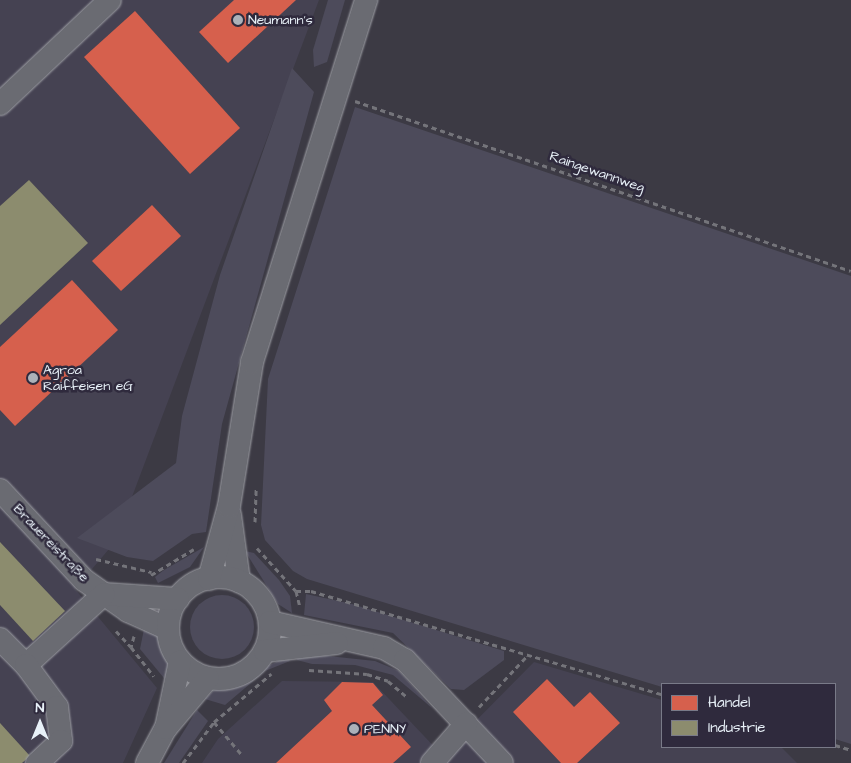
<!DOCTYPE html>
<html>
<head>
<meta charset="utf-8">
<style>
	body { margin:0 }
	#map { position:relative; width:851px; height:763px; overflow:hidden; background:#3c3a44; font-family:"Architects Daughter",sans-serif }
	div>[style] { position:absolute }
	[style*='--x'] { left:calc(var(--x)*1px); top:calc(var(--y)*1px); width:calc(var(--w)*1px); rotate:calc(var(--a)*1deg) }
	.built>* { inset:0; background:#454252 }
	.green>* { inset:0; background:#4d4b5b }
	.round { border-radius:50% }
	.shops>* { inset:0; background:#d6604d }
	.industry>* { inset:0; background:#8c8c6e }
	.path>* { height:3px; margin-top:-1.5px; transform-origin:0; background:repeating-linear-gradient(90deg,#74747a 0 5px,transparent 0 9px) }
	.roads { filter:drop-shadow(0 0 1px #9d9ea4) drop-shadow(0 0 1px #9d9ea4) }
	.minor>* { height:22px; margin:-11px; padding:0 11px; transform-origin:11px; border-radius:11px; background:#6a6b72 }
	.minor>.ring { margin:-11px; padding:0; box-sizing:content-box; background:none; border:22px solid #6a6b72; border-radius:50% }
	.dots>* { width:14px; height:14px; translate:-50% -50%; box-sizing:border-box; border:2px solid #2f2a3d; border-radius:50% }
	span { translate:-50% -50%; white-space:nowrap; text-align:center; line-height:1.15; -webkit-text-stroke:5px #2f2a3d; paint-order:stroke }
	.poi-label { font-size:14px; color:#e8f1f8 }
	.left { translate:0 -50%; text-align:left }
	.street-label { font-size:14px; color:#e8f1f8 }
	.legend { position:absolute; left:661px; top:683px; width:175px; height:65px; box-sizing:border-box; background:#2f2a3d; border:1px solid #797a88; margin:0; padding:6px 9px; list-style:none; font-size:15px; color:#e8f1f8 }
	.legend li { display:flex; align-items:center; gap:10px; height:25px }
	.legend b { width:25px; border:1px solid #797a88 }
	.north { position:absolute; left:15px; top:698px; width:50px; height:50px; -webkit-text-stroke:4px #2f2a3d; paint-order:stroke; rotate:0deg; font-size:14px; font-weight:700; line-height:20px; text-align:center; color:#e8f1f8 }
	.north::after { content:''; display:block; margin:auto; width:18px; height:22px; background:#e8f1f8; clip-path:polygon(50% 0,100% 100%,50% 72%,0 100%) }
</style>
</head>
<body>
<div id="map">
	<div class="built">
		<div style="clip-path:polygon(0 0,319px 0,115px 542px,75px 589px,157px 688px,123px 763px,0 763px)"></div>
		<div style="clip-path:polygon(534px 662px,662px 700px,662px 747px,781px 747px,797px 763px,202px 763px,218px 739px,282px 681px,373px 682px,442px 755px)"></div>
	</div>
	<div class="green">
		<div style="clip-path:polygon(328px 0,345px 0,327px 62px,314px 67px,313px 50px)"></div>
		<div style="clip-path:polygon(292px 68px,314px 92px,222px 424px,206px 532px,192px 534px,153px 561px,127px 557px,77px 538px,176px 463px,182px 416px,220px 275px)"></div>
		<div style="clip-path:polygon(355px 107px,851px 276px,851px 744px,835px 739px,835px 684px,662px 687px,307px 579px,293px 571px,265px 540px,261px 525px,268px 379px)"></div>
		<div style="clip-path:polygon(204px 547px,190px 567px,158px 583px,155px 577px,164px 570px)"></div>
		<div style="clip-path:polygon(245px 551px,254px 553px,279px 580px,290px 596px,292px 613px,278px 604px)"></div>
		<div style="clip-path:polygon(306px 594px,352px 604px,504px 651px,504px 660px,464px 690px,451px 689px,393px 633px,304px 615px)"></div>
		<div class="round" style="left:190px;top:595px;width:64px;height:64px"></div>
		<div style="clip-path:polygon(145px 624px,164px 639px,171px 672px,168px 683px,140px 649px)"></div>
		<div style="clip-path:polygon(300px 653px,375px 661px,399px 671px,432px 708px,393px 675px,355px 665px,312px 664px,297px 660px)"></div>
		<div style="clip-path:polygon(287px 657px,290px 661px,265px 671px,225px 705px,205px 699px,213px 691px)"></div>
		<div style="clip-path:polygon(197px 710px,208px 721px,179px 763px,164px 763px)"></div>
	</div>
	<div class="shops">
		<div style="clip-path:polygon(296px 0,228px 63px,199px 32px,234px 0)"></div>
		<div style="clip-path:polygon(135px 11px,240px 128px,190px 174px,84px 57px)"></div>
		<div style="clip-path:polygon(152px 205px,181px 236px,121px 291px,92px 261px)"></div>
		<div style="clip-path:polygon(72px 280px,118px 330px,15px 426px,0 410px,0 347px)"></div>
		<div style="clip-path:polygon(547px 679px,574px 707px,590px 692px,620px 723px,577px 763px,561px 763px,513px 712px)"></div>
		<div style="clip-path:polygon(342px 682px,373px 683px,383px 695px,372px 705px,411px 747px,393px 763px,276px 763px,332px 711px,324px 700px)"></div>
	</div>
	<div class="industry">
		<div style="clip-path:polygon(29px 180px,88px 243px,0 325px,0 206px)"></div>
		<div style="clip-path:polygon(0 542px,65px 611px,33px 641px,0 605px)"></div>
		<div style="clip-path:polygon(0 723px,30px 756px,22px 763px,0 763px)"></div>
	</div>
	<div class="path">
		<div style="--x:355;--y:101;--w:524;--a:18.92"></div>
		<div style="--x:255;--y:522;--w:33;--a:-88"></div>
		<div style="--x:257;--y:548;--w:58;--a:47.8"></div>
		<div style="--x:296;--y:591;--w:16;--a:76"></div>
		<div style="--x:96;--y:559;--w:57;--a:13.3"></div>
		<div style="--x:151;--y:575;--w:50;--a:-31.2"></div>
		<div style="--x:296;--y:591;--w:15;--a:0"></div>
		<div style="--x:311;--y:591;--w:366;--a:16.4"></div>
		<div style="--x:116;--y:631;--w:22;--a:47"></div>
		<div style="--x:134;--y:636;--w:11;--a:105"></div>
		<div style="--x:131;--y:647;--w:37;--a:52"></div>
		<div style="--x:309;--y:670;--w:58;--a:3.9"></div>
		<div style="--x:367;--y:674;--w:22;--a:18"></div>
		<div style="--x:388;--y:681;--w:23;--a:40"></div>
		<div style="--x:479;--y:707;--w:71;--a:-46.7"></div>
		<div style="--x:214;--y:722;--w:43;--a:49.7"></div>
		<div style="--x:835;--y:745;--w:17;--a:17"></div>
		<div style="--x:183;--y:763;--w:51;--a:-52.9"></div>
		<div style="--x:214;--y:722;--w:75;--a:-40.1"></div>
	</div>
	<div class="roads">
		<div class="minor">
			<div style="--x:0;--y:104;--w:151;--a:-43.4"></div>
			<div style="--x:0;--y:490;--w:123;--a:47"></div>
			<div style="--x:84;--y:580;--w:54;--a:35.2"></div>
			<div style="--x:128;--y:611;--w:44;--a:24.2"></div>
			<div style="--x:230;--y:515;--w:67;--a:82.2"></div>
			<div class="ring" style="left:168px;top:577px;width:80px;height:80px"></div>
			<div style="--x:209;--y:579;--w:76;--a:-74.7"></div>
			<div style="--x:229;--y:506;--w:146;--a:-80.9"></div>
			<div style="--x:252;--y:362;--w:380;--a:-72.5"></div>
			<div style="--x:104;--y:594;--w:74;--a:3.9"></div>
			<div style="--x:270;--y:622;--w:117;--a:12.8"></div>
			<div style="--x:384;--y:648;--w:24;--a:30"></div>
			<div style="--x:405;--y:660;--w:141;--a:46.7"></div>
			<div style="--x:0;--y:639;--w:37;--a:45"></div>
			<div style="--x:26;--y:665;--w:105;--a:-42.3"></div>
			<div style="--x:265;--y:651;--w:72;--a:-6.3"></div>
			<div style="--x:26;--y:665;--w:52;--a:53.6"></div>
			<div style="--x:57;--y:707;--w:34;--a:83"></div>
			<div style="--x:61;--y:741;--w:33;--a:137"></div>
			<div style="--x:166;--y:728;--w:68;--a:-78.2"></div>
			<div style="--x:147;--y:763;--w:40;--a:-62"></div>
			<div style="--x:166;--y:728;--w:65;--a:-50"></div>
			<div style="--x:432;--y:763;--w:52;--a:-48.9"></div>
		</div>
	</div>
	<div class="dots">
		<div style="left:238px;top:20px;background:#acb1b9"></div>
		<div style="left:33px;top:378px;background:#acb1b9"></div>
		<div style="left:354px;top:729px;background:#acb1b9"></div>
	</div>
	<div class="poi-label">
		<span class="left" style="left:248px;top:20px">Neumann’s</span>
		<span class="left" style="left:43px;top:378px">Agroa<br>Raiffeisen eG</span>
		<span class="left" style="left:364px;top:729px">PENNY</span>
	</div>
	<div class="street-label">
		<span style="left:597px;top:172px;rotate:19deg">Raingewannweg</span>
		<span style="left:51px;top:543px;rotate:46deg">Brauereistraße</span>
	</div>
	<ul class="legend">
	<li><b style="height:14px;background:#d6604d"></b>Handel</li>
	<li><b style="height:14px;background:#8c8c6e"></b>Industrie</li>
	</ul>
	<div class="north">N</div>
</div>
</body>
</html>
